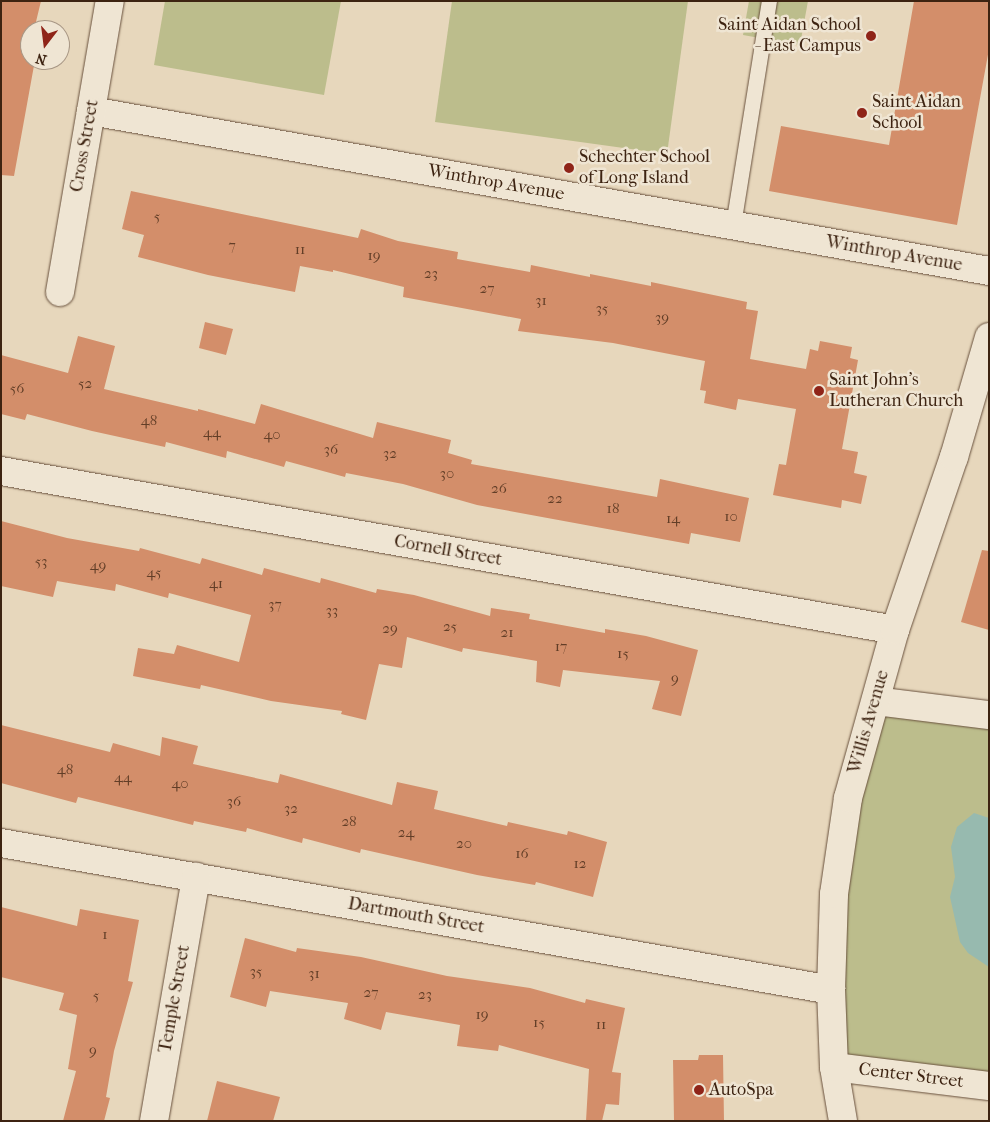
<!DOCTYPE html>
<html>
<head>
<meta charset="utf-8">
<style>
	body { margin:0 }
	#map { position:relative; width:990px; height:1122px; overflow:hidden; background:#e7d7bc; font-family:"IM FELL French Canon",serif }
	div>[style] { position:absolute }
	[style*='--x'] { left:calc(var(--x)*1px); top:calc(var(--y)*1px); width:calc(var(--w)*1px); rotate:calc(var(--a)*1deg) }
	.green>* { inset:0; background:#bcbd8c }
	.water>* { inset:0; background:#97baaf }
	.building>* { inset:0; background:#d38e6a }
	.roads { filter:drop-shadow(0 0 1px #68503c) drop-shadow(0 0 1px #68503c) }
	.lane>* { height:15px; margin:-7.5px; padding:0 7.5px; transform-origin:7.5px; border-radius:7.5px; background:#efe5d3 }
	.street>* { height:28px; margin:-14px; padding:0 14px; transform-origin:14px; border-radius:14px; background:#efe5d3 }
	.secondary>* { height:28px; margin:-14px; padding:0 14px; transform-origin:14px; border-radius:14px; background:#efe5d3 }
	.dots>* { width:14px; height:14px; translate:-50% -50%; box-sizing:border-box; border:2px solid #efe5d3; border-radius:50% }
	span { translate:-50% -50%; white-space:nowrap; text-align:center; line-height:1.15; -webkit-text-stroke:5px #efe5d3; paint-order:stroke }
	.number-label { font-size:15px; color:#623e27 }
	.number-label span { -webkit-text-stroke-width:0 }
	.poi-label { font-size:18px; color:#3d2311 }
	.right { translate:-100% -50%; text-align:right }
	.left { translate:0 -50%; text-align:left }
	.street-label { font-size:18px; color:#3d2311 }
	.frame { position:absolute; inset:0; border:2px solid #3d2311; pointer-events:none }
	.north { position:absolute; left:20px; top:20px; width:50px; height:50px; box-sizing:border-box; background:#efe5d3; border:1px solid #a89785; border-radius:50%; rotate:195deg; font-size:14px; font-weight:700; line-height:20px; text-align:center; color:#3d2311 }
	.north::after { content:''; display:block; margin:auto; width:18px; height:22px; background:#8f2418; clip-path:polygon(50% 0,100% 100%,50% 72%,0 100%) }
</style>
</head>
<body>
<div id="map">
	<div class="green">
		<div style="clip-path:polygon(165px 1px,341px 1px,324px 95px,154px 65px)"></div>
		<div style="clip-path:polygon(452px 1px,688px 1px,667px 154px,435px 122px)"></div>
		<div style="clip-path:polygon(749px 1px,808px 1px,800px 45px,743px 35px)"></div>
		<div style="clip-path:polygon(881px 701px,989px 715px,989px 1086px,834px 1067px,848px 798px)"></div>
	</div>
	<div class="water">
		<div style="clip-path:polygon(974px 813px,989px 818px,989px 967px,968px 953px,960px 942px,950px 897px,955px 877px,951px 847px,957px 827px)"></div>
	</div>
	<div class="building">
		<div style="clip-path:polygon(1px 1px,41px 1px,34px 30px,30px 30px,27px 60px,35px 60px,14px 176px,1px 175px)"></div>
		<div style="clip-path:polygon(914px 1px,989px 1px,989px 49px,957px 225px,769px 191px,781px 126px,889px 145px)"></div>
		<div style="clip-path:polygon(131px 191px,358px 238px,361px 229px,398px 241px,458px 252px,457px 259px,530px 272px,531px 265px,590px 277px,590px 274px,651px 286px,651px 282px,747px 302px,746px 309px,758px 311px,750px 359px,806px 369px,810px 349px,818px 351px,820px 341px,852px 347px,850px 358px,858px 360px,842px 449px,858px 452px,854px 473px,867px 476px,861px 504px,842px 500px,841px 508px,773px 495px,779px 464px,786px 465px,796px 409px,738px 399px,736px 410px,704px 403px,706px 391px,700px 390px,705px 361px,613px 343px,518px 331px,521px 319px,403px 297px,404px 287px,333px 270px,333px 272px,300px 266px,295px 292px,208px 275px,138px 257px,144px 235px,122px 229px)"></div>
		<div style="clip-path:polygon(205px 322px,233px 329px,226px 355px,199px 348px)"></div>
		<div style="clip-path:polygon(78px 336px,115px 346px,104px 389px,198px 411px,198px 409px,255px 424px,261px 404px,373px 438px,377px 422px,451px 440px,448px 453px,472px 460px,471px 464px,657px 497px,660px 479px,749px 498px,740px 542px,691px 533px,689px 544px,477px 505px,403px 484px,346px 473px,345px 477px,286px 461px,284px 467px,227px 451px,226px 458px,166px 442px,165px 447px,92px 431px,27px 414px,25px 420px,1px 414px,1px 355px,68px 373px)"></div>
		<div style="clip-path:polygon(1px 521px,67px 538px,139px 551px,140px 548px,200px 564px,202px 558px,262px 575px,264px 568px,320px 583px,321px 578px,376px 593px,377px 589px,414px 595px,490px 616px,491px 608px,530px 614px,529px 619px,605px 633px,605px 629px,646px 636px,698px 650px,681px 716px,652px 709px,660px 681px,563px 670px,560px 687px,536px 682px,537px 661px,463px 648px,462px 652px,407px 637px,402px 668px,379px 664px,366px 720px,341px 714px,342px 711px,271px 701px,201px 685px,200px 689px,189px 687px,133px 676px,138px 648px,174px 654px,177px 645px,239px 662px,251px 615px,169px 593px,168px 598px,116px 584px,115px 591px,57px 581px,53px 597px,1px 586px)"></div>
		<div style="clip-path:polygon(982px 550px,989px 551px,989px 630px,961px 622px)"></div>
		<div style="clip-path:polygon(1px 725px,110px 752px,113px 743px,160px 756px,162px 737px,198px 746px,193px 764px,278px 783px,280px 774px,392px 805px,397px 782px,438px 791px,434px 809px,507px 826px,508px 822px,567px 835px,568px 831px,607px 842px,593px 897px,536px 882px,535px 885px,477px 875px,361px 849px,360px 853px,303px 838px,302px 843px,247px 828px,246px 832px,194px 821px,193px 825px,78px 797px,76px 803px,1px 783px)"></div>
		<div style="clip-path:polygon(1px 907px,77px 926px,80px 909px,139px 920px,128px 981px,133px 982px,114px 1051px,106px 1097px,110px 1098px,104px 1121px,63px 1121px,76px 1071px,68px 1069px,77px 1015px,59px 1010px,64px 993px,1px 977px)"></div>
		<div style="clip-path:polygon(245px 938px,296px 952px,297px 948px,361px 957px,447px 976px,530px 988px,585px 1003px,586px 999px,625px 1008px,612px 1072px,621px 1073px,619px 1105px,606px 1104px,602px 1121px,586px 1121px,589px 1069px,499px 1045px,498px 1051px,457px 1046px,460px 1025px,386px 1012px,381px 1030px,344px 1019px,348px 1003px,270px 991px,266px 1007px,230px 997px)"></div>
		<div style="clip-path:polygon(699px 1055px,723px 1055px,724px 1121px,674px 1121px,673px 1060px,698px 1060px)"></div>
		<div style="clip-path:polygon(217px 1081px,280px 1097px,273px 1121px,207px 1121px)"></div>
	</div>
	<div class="roads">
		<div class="lane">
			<div style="--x:733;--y:225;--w:227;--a:-80.9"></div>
		</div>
		<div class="street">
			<div style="--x:91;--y:111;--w:912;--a:10.1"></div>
			<div style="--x:60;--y:292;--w:295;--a:-80.3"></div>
			<div style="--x:1;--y:471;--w:908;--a:10.08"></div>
			<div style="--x:876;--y:701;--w:114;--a:7.1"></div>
			<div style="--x:1;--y:843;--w:843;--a:10.04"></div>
			<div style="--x:834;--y:1067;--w:156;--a:7"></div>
			<div style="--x:154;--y:1121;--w:248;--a:-80.2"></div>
		</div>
		<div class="secondary">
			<div style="--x:843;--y:1121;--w:55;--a:-99.5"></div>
			<div style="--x:834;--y:1067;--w:77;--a:-92.2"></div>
			<div style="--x:831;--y:990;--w:96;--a:-88.2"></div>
			<div style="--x:834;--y:894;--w:97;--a:-81.7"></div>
			<div style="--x:848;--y:798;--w:174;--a:-74.4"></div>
			<div style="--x:895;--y:630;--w:183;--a:-71.2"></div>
			<div style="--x:954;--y:457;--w:125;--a:-73.7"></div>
		</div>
	</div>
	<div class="dots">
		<div style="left:871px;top:36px;background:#8f2418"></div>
		<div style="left:862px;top:113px;background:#8f2418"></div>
		<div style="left:569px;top:168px;background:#8f2418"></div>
		<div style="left:819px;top:391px;background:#8f2418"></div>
		<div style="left:699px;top:1090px;background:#8f2418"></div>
	</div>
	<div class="number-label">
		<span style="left:157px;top:217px">5</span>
		<span style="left:232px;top:246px">7</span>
		<span style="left:300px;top:250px">11</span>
		<span style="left:374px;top:256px">19</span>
		<span style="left:431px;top:274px">23</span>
		<span style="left:487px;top:289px">27</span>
		<span style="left:541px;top:301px">31</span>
		<span style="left:602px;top:309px">35</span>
		<span style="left:662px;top:318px">39</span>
		<span style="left:85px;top:384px">52</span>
		<span style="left:17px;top:389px">56</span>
		<span style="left:149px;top:421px">48</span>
		<span style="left:212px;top:433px">44</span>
		<span style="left:272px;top:435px">40</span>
		<span style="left:331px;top:450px">36</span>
		<span style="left:390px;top:454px">32</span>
		<span style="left:447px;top:474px">30</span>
		<span style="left:499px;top:489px">26</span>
		<span style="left:555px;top:499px">22</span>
		<span style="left:613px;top:509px">18</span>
		<span style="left:731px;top:517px">10</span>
		<span style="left:673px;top:519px">14</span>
		<span style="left:41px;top:562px">53</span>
		<span style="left:98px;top:566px">49</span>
		<span style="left:154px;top:573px">45</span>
		<span style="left:216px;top:584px">41</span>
		<span style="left:275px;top:605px">37</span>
		<span style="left:332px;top:611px">33</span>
		<span style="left:450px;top:627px">25</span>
		<span style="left:390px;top:629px">29</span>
		<span style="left:507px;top:633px">21</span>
		<span style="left:561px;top:647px">17</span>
		<span style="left:623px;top:654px">15</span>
		<span style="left:675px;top:679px">9</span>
		<span style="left:65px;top:770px">48</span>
		<span style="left:123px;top:778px">44</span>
		<span style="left:180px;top:784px">40</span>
		<span style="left:234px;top:802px">36</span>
		<span style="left:291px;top:809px">32</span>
		<span style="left:349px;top:822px">28</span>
		<span style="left:406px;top:833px">24</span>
		<span style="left:464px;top:844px">20</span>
		<span style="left:522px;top:854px">16</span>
		<span style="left:580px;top:864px">12</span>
		<span style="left:105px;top:935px">1</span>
		<span style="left:256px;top:972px">35</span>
		<span style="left:314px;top:974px">31</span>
		<span style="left:371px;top:993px">27</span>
		<span style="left:425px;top:995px">23</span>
		<span style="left:96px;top:996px">5</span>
		<span style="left:482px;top:1015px">19</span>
		<span style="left:539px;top:1023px">15</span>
		<span style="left:601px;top:1025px">11</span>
		<span style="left:93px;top:1051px">9</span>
	</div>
	<div class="poi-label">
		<span class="right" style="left:861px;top:36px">Saint Aidan School<br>- East Campus</span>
		<span class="left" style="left:872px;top:113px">Saint Aidan<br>School</span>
		<span class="left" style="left:579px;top:168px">Schechter School<br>of Long Island</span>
		<span class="left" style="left:829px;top:391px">Saint John's<br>Lutheran Church</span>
		<span class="left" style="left:709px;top:1090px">AutoSpa</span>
	</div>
	<div class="street-label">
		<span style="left:85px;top:146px;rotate:-80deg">Cross Street</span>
		<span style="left:496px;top:183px;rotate:10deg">Winthrop Avenue</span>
		<span style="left:894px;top:254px;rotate:10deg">Winthrop Avenue</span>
		<span style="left:448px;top:551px;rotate:10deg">Cornell Street</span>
		<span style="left:869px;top:722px;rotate:-74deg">Willis Avenue</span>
		<span style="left:416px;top:916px;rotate:10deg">Dartmouth Street</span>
		<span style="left:175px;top:999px;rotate:-80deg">Temple Street</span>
		<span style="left:911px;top:1076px;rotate:7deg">Center Street</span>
	</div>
	<div class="frame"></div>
	<div class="north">N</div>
</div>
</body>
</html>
